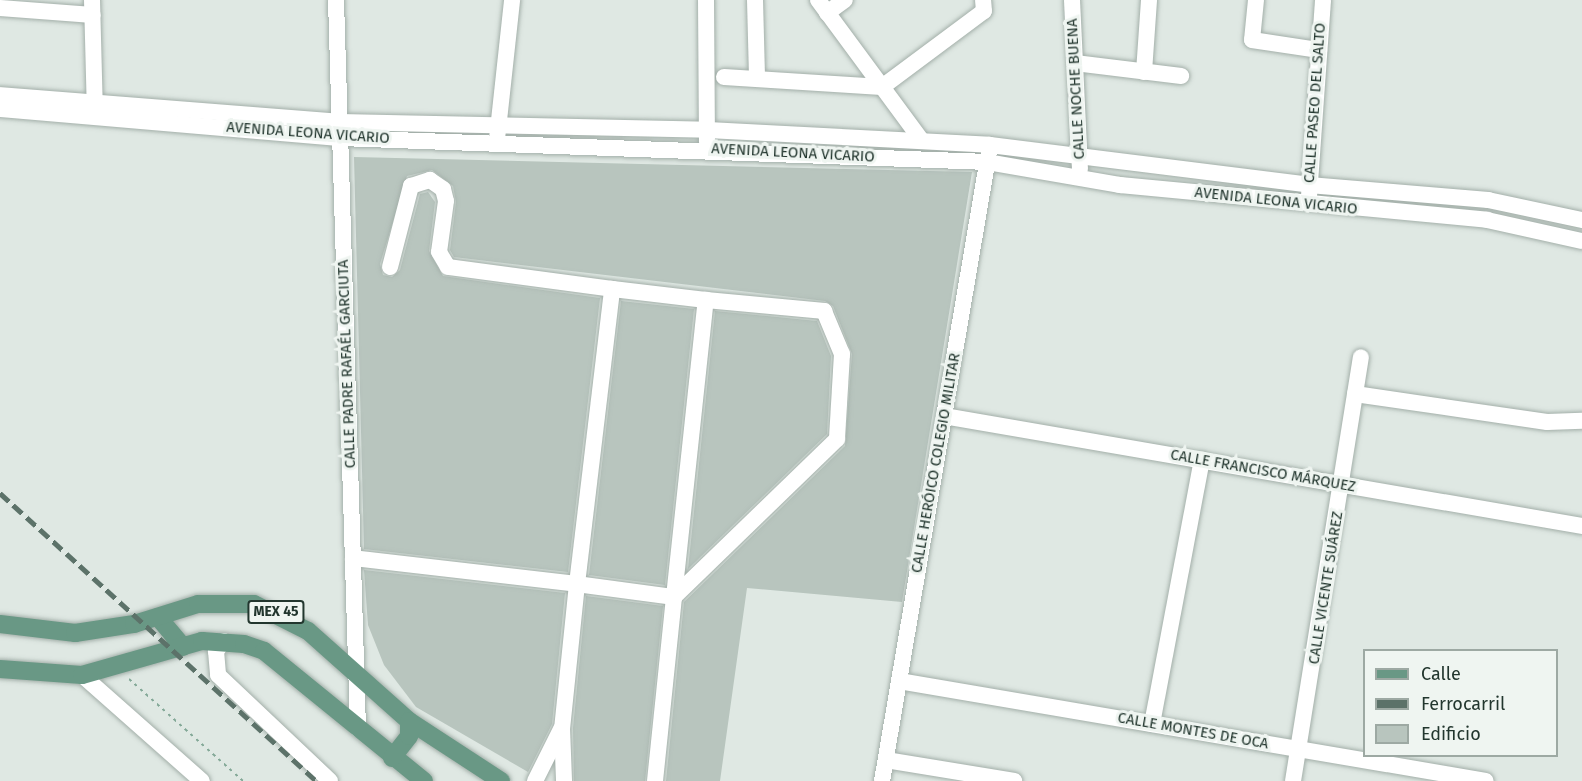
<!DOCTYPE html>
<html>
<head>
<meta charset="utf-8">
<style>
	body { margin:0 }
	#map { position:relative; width:1582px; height:781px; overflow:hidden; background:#dfe8e3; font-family:"Fira Sans",sans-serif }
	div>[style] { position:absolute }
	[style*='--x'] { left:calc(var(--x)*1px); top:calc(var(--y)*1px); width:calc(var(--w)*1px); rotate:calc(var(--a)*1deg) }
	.building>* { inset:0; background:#b8c5be }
	.path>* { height:2px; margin-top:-1px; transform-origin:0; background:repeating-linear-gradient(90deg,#83a897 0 3px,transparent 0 7.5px) }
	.roads { filter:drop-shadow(0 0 2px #a3afa9) drop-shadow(0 0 2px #a3afa9) }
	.minor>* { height:16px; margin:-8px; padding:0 8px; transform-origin:8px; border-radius:8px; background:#fff }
	.major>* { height:18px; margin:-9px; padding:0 9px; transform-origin:9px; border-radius:9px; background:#699885 }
	.rail>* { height:4.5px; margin-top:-2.25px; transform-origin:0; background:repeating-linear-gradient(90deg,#5c7269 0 12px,transparent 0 18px) }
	span { translate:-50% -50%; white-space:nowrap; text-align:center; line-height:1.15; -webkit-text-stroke:6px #eff5f1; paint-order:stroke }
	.shield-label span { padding:2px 4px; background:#eff5f1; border:2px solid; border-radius:4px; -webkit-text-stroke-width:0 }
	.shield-label { font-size:14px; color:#22362e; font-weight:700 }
	.street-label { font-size:15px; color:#22362e }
	.legend { position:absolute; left:1363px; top:649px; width:195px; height:108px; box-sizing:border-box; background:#eff5f1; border:2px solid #9da9a3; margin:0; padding:8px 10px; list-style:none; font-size:18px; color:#22362e }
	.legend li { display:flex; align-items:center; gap:12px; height:30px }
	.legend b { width:30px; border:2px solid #9da9a3 }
</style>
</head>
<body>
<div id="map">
	<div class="building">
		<div style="clip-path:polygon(354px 157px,972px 172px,902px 602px,747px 588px,720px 781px,666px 781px,684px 602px,845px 446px,852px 354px,833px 306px,825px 301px,454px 257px,450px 250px,456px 202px,453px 186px,432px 170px,407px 176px,380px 264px,383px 275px,392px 277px,400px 270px,420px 194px,428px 192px,435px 202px,429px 251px,443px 276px,600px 298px,568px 572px,364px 549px)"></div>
		<div style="clip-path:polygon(621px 301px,694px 309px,665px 585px,589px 575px)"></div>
		<div style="clip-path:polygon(715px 311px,817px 321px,831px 356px,827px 434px,688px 569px)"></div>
		<div style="clip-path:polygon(364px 570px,565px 593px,552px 724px,528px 772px,416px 707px,384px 665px,368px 625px)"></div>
		<div style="clip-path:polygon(586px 596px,663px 606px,645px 781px,574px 781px,573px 728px)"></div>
	</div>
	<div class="path">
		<div style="--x:129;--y:679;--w:153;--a:41.8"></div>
	</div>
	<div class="roads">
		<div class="minor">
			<div style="--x:92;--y:0;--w:113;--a:88.5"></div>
			<div style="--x:336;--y:0;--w:729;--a:88.27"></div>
			<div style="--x:706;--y:0;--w:142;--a:89.6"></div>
			<div style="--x:755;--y:0;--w:78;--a:88.5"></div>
			<div style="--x:818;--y:0;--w:175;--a:53.6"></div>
			<div style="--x:1072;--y:0;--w:169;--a:87.3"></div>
			<div style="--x:1256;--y:0;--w:40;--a:95.7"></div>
			<div style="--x:1252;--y:40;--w:68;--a:8.5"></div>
			<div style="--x:0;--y:8;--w:93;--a:4.3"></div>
			<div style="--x:827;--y:13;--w:22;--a:-36"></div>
			<div style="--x:1075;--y:63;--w:107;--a:7"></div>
			<div style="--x:1144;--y:72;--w:72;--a:-86"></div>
			<div style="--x:724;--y:77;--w:158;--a:3.6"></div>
			<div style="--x:882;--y:87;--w:127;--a:-36.7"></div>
			<div style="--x:984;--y:11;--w:11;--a:-95"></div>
			<div style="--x:0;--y:95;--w:341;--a:4.5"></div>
			<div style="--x:340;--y:122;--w:368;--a:1.2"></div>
			<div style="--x:708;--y:130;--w:282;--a:3"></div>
			<div style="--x:990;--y:145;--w:321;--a:7.1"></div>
			<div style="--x:1309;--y:185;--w:180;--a:4.8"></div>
			<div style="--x:1488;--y:200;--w:96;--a:12"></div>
			<div style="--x:0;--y:109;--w:341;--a:4.9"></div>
			<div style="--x:340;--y:138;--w:647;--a:2.12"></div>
			<div style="--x:987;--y:162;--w:135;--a:9.8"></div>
			<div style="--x:1120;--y:185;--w:369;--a:5.4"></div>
			<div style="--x:1487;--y:220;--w:97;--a:12.5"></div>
			<div style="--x:497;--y:139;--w:140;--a:-83.8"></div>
			<div style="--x:1309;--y:196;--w:196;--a:-85.9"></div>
			<div style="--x:390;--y:267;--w:84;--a:-75.5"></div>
			<div style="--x:411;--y:186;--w:20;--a:-18"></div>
			<div style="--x:430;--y:180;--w:16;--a:35"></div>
			<div style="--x:443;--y:189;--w:12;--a:76"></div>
			<div style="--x:446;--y:201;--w:51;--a:97.8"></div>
			<div style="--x:439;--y:252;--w:17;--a:59"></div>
			<div style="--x:448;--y:267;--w:165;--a:7.6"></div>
			<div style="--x:1355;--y:394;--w:194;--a:8.3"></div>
			<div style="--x:1547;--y:422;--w:35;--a:-2"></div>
			<div style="--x:944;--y:416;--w:647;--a:9.78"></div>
			<div style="--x:353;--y:558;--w:226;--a:6.6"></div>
			<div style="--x:577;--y:584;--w:145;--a:95.9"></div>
			<div style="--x:562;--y:728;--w:53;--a:87.8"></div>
			<div style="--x:674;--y:597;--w:98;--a:-172.4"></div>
			<div style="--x:577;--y:584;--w:297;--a:-83.2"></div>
			<div style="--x:612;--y:289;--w:95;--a:6.7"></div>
			<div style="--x:224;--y:641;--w:13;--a:129"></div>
			<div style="--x:216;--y:651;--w:24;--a:85"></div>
			<div style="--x:218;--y:675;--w:154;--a:43.4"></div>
			<div style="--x:82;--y:675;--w:160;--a:41.5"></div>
			<div style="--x:899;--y:681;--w:595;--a:9.67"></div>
			<div style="--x:1152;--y:724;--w:269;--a:-79.3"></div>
			<div style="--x:886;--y:760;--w:130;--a:9.3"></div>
			<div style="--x:535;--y:781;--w:58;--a:-63.4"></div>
			<div style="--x:655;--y:781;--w:185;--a:-84.1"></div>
			<div style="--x:674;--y:597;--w:299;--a:-83.9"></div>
			<div style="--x:706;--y:300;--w:119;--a:5.3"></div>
			<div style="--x:824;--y:311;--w:47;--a:67.3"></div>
			<div style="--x:842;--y:354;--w:85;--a:93.4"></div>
			<div style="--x:837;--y:439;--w:227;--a:135.9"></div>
			<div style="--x:882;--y:781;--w:638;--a:-80.35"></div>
			<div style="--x:1293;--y:781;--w:429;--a:-80.9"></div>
		</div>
		<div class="major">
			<div style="--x:158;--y:617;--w:39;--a:50"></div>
			<div style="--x:0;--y:624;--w:76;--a:6.8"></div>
			<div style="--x:75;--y:633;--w:60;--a:-8.7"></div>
			<div style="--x:134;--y:624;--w:67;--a:-17.4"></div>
			<div style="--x:198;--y:604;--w:56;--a:0"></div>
			<div style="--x:254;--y:604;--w:60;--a:26.6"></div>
			<div style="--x:308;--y:631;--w:135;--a:41.7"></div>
			<div style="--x:409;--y:721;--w:110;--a:33.1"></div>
			<div style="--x:0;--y:669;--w:82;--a:4.2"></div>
			<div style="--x:82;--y:675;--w:125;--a:-15.8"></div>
			<div style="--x:202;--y:641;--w:42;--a:4.1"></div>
			<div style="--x:244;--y:644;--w:21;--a:19"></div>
			<div style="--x:264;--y:651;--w:206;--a:39.1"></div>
			<div style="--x:392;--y:758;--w:28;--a:-52"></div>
			<div style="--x:409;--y:736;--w:15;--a:-90"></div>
		</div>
	</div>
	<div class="rail">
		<div style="--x:0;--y:493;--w:428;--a:42.3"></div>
	</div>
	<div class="shield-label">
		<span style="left:276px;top:612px">MEX 45</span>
	</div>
	<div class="street-label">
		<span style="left:1076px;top:89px;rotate:-93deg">CALLE NOCHE BUENA</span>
		<span style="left:1315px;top:103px;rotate:-86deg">CALLE PASEO DEL SALTO</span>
		<span style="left:308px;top:133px;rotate:4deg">AVENIDA LEONA VICARIO</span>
		<span style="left:793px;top:153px;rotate:3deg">AVENIDA LEONA VICARIO</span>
		<span style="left:1276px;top:201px;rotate:6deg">AVENIDA LEONA VICARIO</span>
		<span style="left:347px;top:364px;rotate:-92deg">CALLE PADRE RAFAÉL GARCIUTA</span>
		<span style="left:936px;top:463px;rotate:-80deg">CALLE HERÓICO COLEGIO MILITAR</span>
		<span style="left:1263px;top:471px;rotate:10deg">CALLE FRANCISCO MÁRQUEZ</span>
		<span style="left:1326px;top:588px;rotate:-81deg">CALLE VICENTE SUÁREZ</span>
		<span style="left:1193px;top:731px;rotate:10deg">CALLE MONTES DE OCA</span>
	</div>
	<ul class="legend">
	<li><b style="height:8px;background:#699885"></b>Calle</li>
	<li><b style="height:8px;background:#5c7269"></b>Ferrocarril</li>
	<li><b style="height:16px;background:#b8c5be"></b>Edificio</li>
	</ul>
</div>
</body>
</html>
